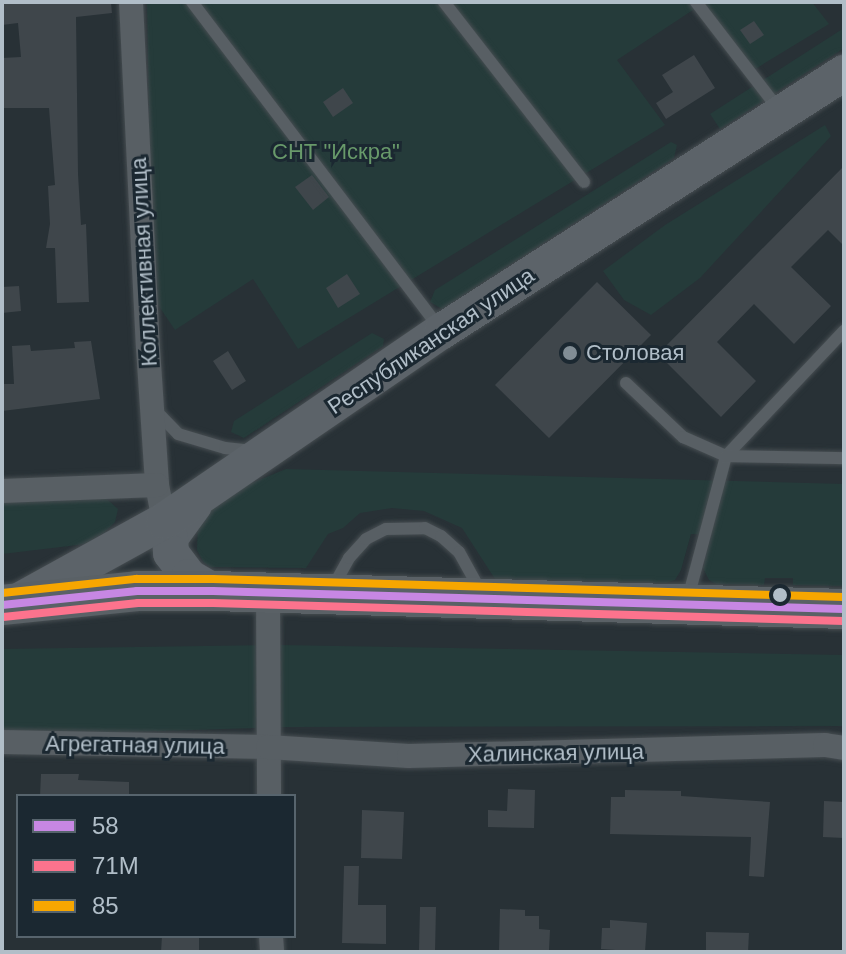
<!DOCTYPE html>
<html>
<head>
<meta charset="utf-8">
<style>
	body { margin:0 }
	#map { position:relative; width:846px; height:954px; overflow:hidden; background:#283136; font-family:Helvetica,sans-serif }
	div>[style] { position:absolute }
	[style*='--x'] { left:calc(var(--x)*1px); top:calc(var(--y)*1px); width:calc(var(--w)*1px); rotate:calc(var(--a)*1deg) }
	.green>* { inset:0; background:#253b3a }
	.building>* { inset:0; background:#3f464b }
	.roads { filter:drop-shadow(0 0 2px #464d51) drop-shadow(0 0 2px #464d51) }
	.lane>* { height:12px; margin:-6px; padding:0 6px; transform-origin:6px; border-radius:6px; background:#585f64 }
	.street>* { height:24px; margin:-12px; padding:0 12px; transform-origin:12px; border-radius:12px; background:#585f64 }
	.secondary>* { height:36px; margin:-18px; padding:0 18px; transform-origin:18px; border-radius:18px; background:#5c6369 }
	.primary>* { height:40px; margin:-20px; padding:0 20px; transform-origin:20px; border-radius:20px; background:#5a6166 }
	.bus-1>* { height:8px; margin:-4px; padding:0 4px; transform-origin:4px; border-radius:4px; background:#c787e3 }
	.bus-2>* { height:8px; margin:-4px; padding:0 4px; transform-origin:4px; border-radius:4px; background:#fc738d }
	.bus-3>* { height:8px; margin:-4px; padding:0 4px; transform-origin:4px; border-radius:4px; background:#f7a600 }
	.dots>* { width:22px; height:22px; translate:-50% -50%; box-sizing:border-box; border:4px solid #1b2831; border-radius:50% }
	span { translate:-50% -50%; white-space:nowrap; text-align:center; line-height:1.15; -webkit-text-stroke:6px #1b2831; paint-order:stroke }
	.park-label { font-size:22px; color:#68996a }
	.street-label { font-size:22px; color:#b1bec8 }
	.poi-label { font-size:22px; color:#b1bec8 }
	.left { translate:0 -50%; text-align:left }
	.frame { position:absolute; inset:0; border:4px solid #b1bec8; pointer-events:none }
	.legend { position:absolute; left:16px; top:794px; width:280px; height:144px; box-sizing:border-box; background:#1b2831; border:2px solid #57646d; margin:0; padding:10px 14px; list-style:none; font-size:24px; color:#b1bec8 }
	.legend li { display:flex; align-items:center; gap:16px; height:40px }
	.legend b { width:40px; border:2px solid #57646d }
</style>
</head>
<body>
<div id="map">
	<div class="green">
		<div style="clip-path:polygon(147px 2px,812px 2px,829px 24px,747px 74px,696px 8px,617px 60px,665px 125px,298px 349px,253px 279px,175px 330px,152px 296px)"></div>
		<div style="clip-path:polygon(844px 28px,844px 48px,720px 129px,710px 114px)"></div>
		<div style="clip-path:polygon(825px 125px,831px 136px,700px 278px,651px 315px,624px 300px,603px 271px,665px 225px)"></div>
		<div style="clip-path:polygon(671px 142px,677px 145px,674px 158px,442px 309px,430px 302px,435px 290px)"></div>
		<div style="clip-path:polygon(372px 333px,384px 339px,383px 346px,244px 438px,231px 432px,234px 421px)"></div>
		<div style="clip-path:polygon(286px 469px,844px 484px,844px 586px,793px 585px,793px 578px,765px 578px,764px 585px,716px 584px,709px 580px,703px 568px,711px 535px,691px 534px,681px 570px,675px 580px,666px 583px,495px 579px,462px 528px,424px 511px,392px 508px,360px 513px,343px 528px,328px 534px,306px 568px,211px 567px,204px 563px,197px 550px,198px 522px,234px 490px)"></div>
		<div style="clip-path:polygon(99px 492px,118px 509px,115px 522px,104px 533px,86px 544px,2px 554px,2px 499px)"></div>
		<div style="clip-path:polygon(280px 645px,844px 655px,844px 726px,288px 727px,2px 736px,2px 649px)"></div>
	</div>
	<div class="building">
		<div style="clip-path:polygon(2px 2px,111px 2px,112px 13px,76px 17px,78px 174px,81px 225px,86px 224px,89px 302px,57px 303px,55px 248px,46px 248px,50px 224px,48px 186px,55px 185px,49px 108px,2px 108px,2px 58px,21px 57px,18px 23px,2px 25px)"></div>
		<div style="clip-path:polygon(754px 21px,764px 35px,750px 44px,740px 30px)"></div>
		<div style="clip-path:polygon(694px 55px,715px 88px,666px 119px,656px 103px,673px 92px,662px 75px)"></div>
		<div style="clip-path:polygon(343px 88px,353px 103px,333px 117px,323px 102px)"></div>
		<div style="clip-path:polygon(844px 166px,844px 246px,828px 230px,791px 267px,831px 306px,794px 344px,754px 304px,717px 342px,756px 381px,721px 417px,658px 354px)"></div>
		<div style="clip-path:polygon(312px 175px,329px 197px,313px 210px,295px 187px)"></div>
		<div style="clip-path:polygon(347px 274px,360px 294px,338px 308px,326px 288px)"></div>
		<div style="clip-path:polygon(597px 282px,651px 335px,549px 438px,495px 385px)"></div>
		<div style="clip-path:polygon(19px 286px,21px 311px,2px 313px,2px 287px)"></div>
		<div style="clip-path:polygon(91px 341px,100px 399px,2px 411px,2px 384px,14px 384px,12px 346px,30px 345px,31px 351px,75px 348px,74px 342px)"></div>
		<div style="clip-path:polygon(228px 351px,246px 381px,232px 390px,213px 361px)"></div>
		<div style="clip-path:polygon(41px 774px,79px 774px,78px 780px,129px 782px,129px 796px,40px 796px)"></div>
		<div style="clip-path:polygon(508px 789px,535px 790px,534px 828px,488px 827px,488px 810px,507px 811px)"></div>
		<div style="clip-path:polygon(625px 790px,681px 791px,681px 796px,770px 802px,764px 877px,749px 876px,751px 837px,610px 834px,611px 797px,625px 797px)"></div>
		<div style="clip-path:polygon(824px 801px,844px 802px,844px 838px,823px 837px)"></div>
		<div style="clip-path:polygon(362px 810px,404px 812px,402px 859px,361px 858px)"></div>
		<div style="clip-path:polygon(344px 866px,359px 866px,358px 905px,386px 905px,386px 944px,342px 943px)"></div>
		<div style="clip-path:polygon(420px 907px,436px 907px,435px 952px,419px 952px)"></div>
		<div style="clip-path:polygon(500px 909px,525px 910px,525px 916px,539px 916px,539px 929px,550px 930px,549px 950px,499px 952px)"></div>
		<div style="clip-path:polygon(610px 920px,647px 923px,645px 952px,601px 949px,602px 928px,610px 928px)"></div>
		<div style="clip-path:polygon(706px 932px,749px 933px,748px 952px,706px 952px)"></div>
		<div style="clip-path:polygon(162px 936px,199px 936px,199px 952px,161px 952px)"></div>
	</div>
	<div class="roads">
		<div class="lane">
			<div style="--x:192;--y:2;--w:410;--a:52.8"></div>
			<div style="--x:444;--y:2;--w:228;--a:52.1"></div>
			<div style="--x:696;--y:2;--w:138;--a:52.4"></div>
			<div style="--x:626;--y:383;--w:79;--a:43.5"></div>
			<div style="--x:683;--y:437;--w:47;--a:23.8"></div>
			<div style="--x:726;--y:456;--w:172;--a:-46.7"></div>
			<div style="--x:156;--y:411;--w:32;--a:46"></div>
			<div style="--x:178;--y:434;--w:49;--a:16.6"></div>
			<div style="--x:225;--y:448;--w:28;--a:6"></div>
			<div style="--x:333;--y:587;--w:33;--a:-61"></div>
			<div style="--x:349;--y:558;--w:25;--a:-48"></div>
			<div style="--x:366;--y:539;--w:22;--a:-27"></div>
			<div style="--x:386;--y:529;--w:39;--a:-1"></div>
			<div style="--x:425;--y:528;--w:18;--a:27"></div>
			<div style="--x:441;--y:536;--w:24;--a:42"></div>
			<div style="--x:459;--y:552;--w:43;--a:61.1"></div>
			<div style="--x:688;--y:598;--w:147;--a:-75"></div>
			<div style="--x:726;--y:456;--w:118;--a:1"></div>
		</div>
		<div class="street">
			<div style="--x:131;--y:2;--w:346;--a:87.2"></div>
			<div style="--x:148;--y:348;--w:137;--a:86.2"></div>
			<div style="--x:157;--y:485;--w:37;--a:79"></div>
			<div style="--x:2;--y:491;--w:155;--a:-2.2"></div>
			<div style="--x:268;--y:593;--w:203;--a:89.7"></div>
			<div style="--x:2;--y:742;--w:266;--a:1.1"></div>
			<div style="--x:268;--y:747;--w:141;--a:3.7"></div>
			<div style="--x:409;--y:756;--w:416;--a:-1.5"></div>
			<div style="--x:825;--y:745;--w:19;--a:9"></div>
			<div style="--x:271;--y:936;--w:16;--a:86"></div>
		</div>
		<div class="secondary">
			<div style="--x:194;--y:505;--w:41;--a:126"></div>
			<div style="--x:170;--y:538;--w:15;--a:86"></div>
			<div style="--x:171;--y:553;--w:30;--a:53"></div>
			<div style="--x:189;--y:577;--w:28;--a:30"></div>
			<div style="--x:17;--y:602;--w:168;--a:-28.9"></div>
			<div style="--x:164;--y:521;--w:337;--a:-34.4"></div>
			<div style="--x:442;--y:331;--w:478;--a:-32.7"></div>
		</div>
		<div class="primary">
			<div style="--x:2;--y:605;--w:136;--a:-5.9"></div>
			<div style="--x:137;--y:591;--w:76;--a:0"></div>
			<div style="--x:213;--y:591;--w:631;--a:1.63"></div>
		</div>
	</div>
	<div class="bus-1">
		<div style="--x:2;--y:605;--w:136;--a:-5.9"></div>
		<div style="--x:137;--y:591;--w:76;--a:0"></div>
		<div style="--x:213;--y:591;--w:631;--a:1.63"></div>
	</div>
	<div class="bus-2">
		<div style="--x:3;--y:617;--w:136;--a:-5.9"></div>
		<div style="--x:138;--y:603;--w:75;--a:0"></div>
		<div style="--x:213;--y:603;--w:631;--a:1.63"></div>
	</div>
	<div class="bus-3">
		<div style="--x:2;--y:593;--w:135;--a:-6"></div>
		<div style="--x:136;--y:579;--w:77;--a:0"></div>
		<div style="--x:213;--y:579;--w:631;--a:1.63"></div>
	</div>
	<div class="dots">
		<div style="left:570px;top:353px;background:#818d95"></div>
		<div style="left:780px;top:595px;background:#b1bec8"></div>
	</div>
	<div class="park-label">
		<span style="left:336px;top:152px">СНТ "Искра"</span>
	</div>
	<div class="street-label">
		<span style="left:144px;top:262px;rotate:-93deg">Коллективная улица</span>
		<span style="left:431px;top:341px;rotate:-34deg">Республиканская улица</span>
		<span style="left:135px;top:745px;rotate:1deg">Агрегатная улица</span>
		<span style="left:556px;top:753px;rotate:-1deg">Халинская улица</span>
	</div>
	<div class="poi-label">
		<span class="left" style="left:586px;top:353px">Столовая</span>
	</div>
	<div class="frame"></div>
	<ul class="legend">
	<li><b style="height:10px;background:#c787e3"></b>58</li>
	<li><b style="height:10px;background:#fc738d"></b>71М</li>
	<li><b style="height:10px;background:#f7a600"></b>85</li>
	</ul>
</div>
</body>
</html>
